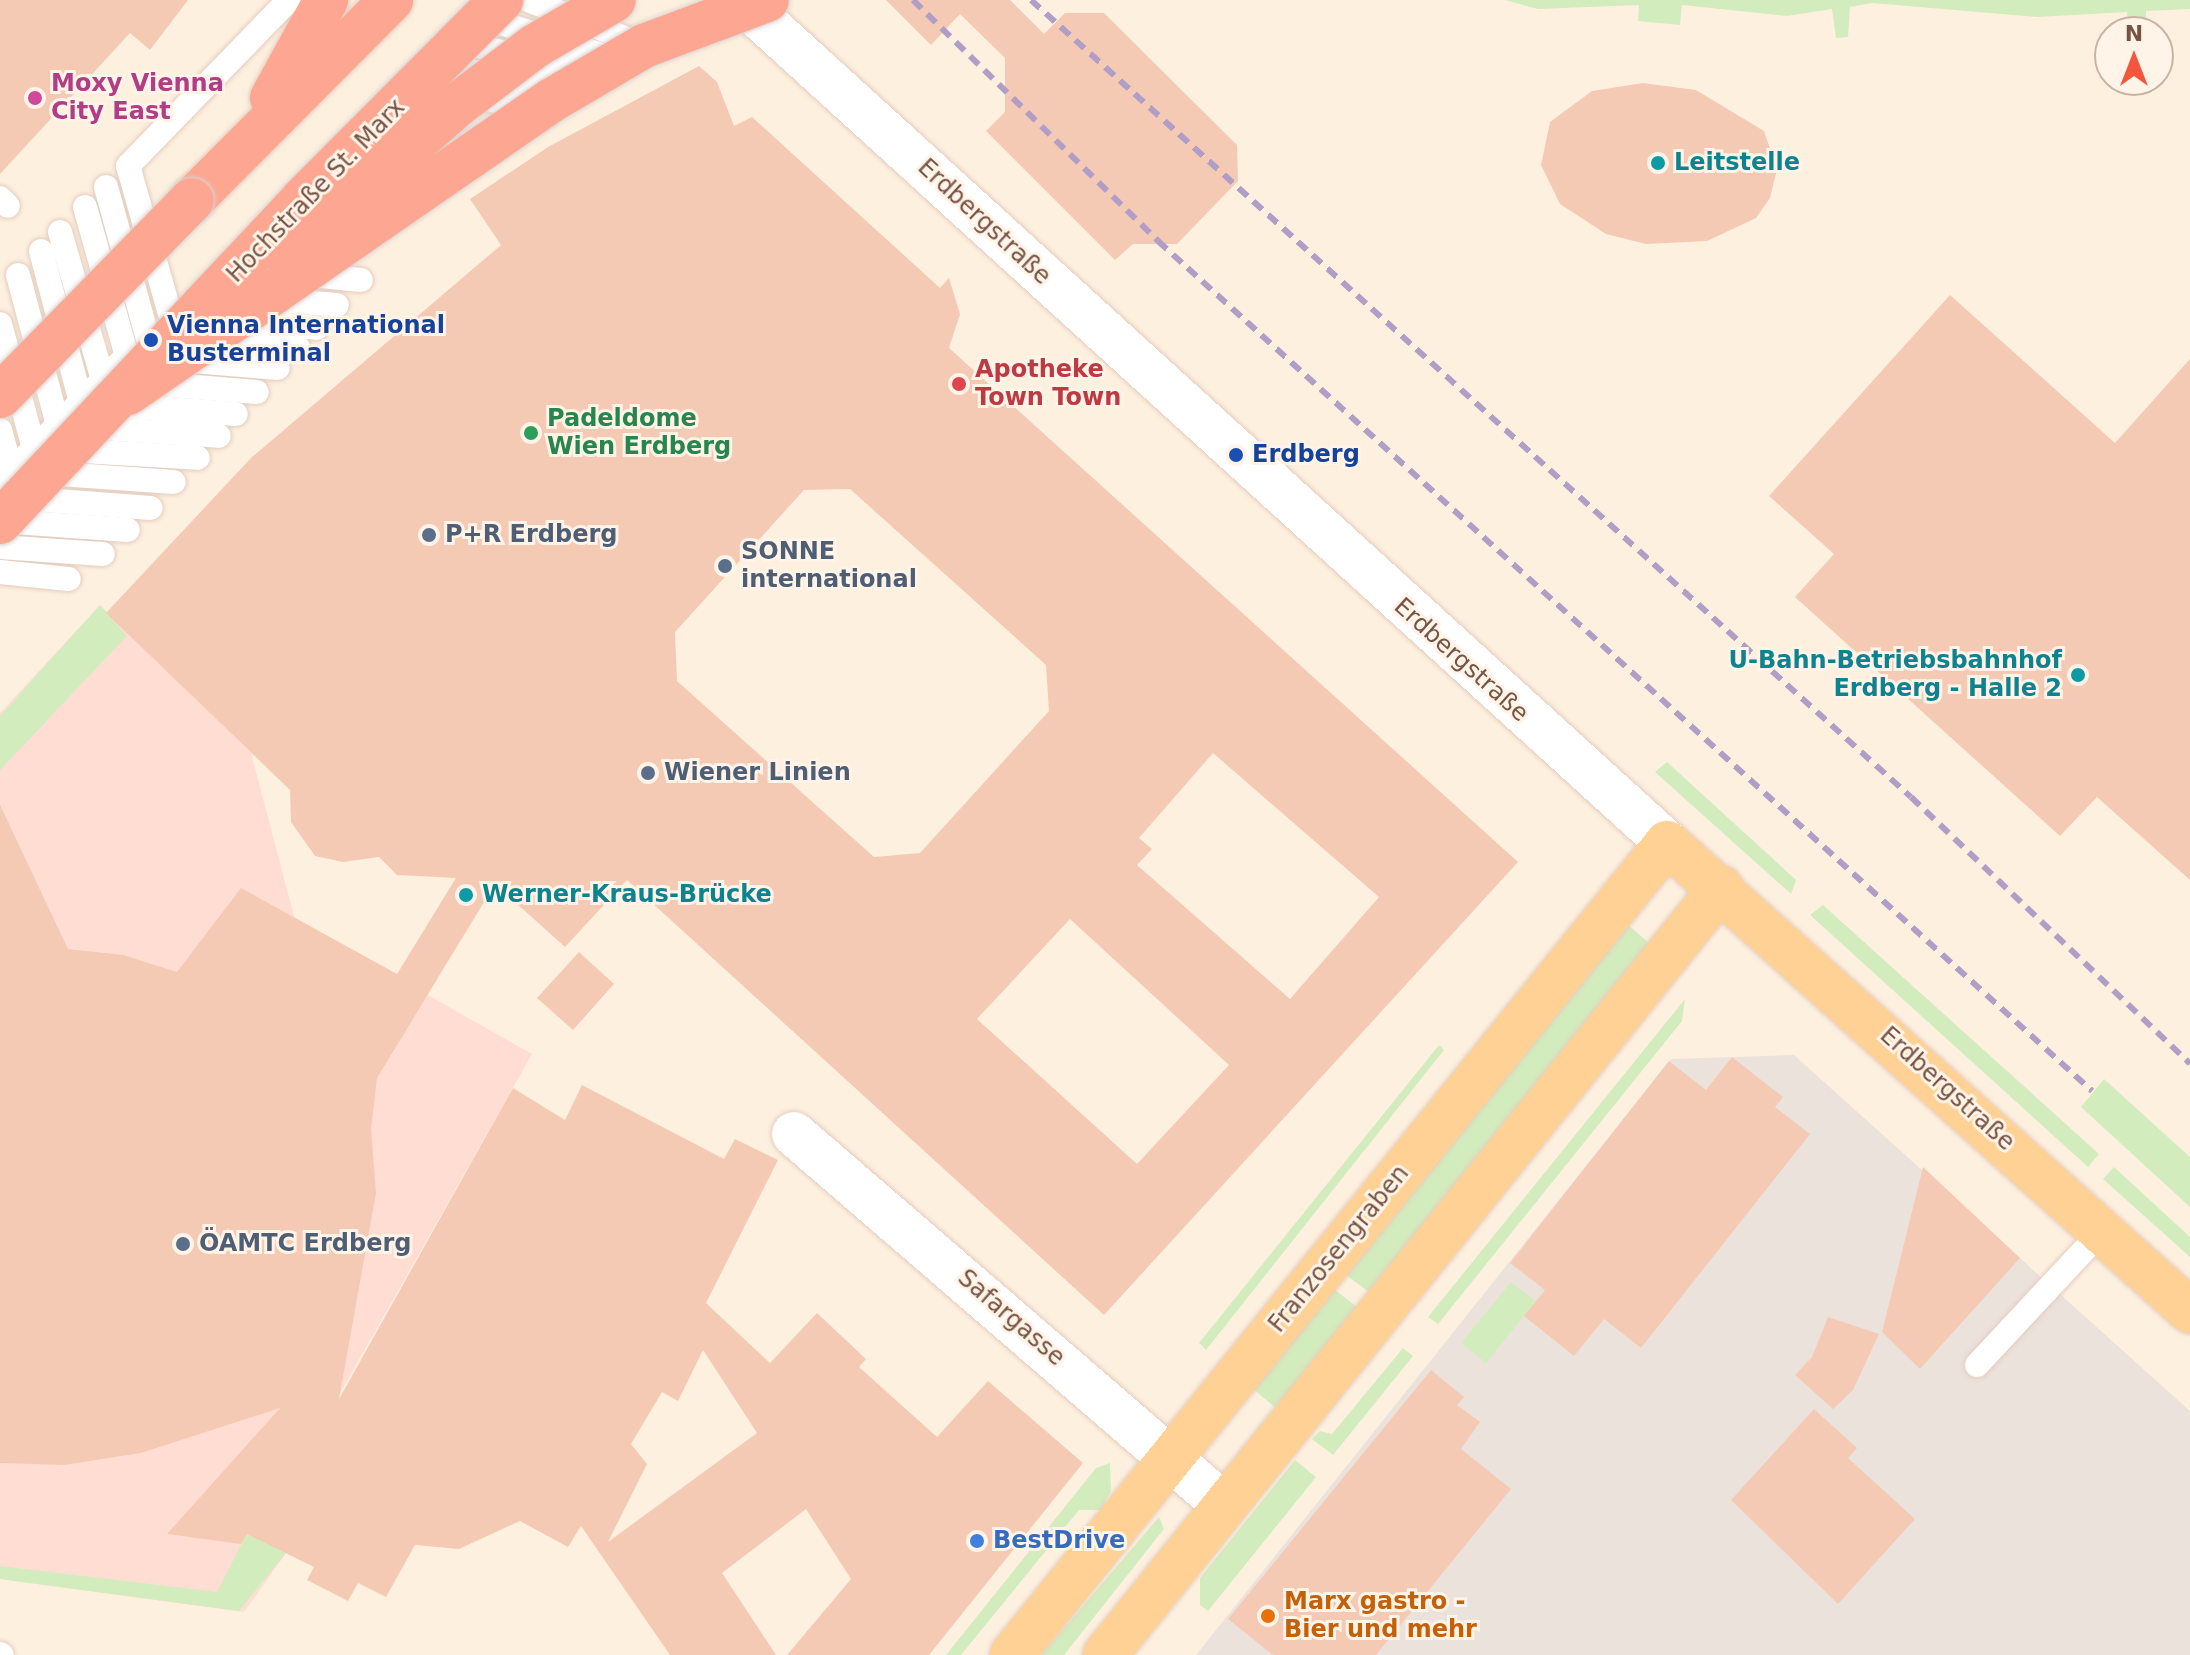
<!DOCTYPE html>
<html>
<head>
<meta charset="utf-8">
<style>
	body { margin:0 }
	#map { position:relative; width:2190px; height:1655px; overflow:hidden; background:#fef0df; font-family:"DejaVu Sans",sans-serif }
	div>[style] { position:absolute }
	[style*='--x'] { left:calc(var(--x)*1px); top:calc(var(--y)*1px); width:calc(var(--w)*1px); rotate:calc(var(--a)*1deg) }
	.commercial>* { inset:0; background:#ffddd2 }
	.industrial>* { inset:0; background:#ece2dc }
	.green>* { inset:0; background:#d3ecbd }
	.building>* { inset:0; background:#f5cab5 }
	.roads { filter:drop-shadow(0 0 2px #e4cdbe) drop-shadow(0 0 2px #e4cdbe) }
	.lane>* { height:24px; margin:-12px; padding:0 12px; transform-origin:12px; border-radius:12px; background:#fff }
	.street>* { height:44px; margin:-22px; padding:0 22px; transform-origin:22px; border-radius:22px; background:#fff }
	.secondary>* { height:44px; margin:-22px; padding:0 22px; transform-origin:22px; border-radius:22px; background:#fff }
	.primary>* { height:44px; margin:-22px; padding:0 22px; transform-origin:22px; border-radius:22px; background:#ffd195 }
	.highway>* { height:44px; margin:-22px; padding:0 22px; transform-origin:22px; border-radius:22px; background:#fda691 }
	.rail>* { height:6px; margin-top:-3px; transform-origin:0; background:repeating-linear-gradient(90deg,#b19ec7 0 12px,transparent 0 20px) }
	.bridges { filter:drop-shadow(0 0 2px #dbd2cf) drop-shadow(0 0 2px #dbd2cf) }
	.highway-bridge>* { height:44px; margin:-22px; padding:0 22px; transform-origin:22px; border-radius:22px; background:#fda691 }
	.dots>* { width:22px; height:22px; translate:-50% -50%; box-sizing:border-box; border:4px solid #fff4e7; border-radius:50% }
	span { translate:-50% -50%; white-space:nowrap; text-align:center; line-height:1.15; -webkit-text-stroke:6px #fff4e7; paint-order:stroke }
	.hotel-label { font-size:24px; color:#b23c85; font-weight:700 }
	.left { translate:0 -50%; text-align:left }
	.culture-label { font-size:24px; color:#0d838f; font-weight:700 }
	.right { translate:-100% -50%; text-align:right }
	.street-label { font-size:24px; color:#765345 }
	.transit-label { font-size:24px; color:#164399; font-weight:700 }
	.health-label { font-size:24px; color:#be3a42; font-weight:700 }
	.leisure-label { font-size:24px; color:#27864d; font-weight:700 }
	.service-label { font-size:24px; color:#4e5e75; font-weight:700 }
	.shop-label { font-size:24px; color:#366cbe; font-weight:700 }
	.food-label { font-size:24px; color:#c56008; font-weight:700 }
	.north { position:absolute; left:2094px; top:16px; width:80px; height:80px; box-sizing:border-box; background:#fff4e7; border:2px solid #c8b4a6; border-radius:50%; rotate:0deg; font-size:22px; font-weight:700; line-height:32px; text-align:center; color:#765345 }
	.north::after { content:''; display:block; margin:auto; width:28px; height:36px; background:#f2573b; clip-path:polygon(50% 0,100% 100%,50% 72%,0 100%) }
</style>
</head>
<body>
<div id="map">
	<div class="commercial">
		<div style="clip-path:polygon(100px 605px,251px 753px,295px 920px,532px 1054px,258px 1538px,286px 1553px,244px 1612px,0 1579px,0 713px)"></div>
	</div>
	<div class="industrial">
		<div style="clip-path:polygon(1794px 1055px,2190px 1411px,2190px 1655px,1196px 1655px,1671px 1059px)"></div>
	</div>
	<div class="green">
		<div style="clip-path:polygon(1505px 0,2190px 0,2190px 9px,2146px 11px,2146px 32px,2129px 32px,2127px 12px,2037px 17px,1872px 3px,1850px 7px,1848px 37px,1836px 38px,1832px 9px,1787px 16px,1682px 5px,1680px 25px,1638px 21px,1639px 5px,1538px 9px)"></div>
		<div style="clip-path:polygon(100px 605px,127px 636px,0 770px,0 716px)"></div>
		<div style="clip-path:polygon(1667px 762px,1796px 880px,1791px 894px,1655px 772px)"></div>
		<div style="clip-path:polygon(1823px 905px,2099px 1154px,2088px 1167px,1810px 915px)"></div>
		<div style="clip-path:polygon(1626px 923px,1650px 944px,1369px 1292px,1346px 1275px)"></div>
		<div style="clip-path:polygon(1685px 999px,1682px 1021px,1438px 1324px,1428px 1317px)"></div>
		<div style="clip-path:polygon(1439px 1045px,1444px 1050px,1206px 1350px,1199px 1343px)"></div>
		<div style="clip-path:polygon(2104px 1079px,2190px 1157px,2190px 1207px,2081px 1107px)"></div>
		<div style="clip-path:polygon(2114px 1167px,2190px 1237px,2190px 1257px,2103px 1179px)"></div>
		<div style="clip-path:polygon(1511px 1282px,1536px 1301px,1486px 1363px,1461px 1343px)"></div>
		<div style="clip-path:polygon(1334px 1289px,1357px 1307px,1277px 1409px,1254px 1390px)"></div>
		<div style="clip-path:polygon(1403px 1348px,1413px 1356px,1333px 1455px,1312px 1439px,1320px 1431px,1332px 1434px)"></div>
		<div style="clip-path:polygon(1295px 1460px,1316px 1477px,1208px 1611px,1200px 1605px,1200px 1578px)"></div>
		<div style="clip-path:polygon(1110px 1463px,1111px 1491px,1101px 1510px,1079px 1510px,961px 1655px,946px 1655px,1096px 1468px)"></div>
		<div style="clip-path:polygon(1159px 1517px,1164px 1529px,1064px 1655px,1041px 1655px)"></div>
		<div style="clip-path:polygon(247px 1533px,286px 1553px,239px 1611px,0 1579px,0 1566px,217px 1592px)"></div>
	</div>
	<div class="building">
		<div style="clip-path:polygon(0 0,188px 0,150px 50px,130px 33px,0 174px)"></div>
		<div style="clip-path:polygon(886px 0,1010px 0,1044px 34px,1065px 13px,1104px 13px,1237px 145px,1238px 181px,1177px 244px,1133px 244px,1115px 260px,986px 131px,1005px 112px,1005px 58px,960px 14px,931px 45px)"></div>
		<div style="clip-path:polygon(evenodd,699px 66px,717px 82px,734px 126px,752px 117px,940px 288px,949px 278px,960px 314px,949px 348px,1518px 862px,1104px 1315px,627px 880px,565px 947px,495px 884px,377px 1078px,371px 1129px,376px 1193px,339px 1399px,513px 1088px,565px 1120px,582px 1085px,724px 1159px,735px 1139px,778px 1160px,706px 1303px,770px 1363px,817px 1313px,866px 1359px,859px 1367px,937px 1437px,988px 1381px,1083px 1463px,929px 1655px,787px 1655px,851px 1579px,806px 1509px,722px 1573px,776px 1655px,670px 1655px,581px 1526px,568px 1547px,520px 1521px,459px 1549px,415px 1545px,386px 1597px,358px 1583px,348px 1601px,307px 1580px,314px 1567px,247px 1534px,241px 1544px,167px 1534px,280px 1408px,141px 1453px,64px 1465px,0 1463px,0 805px,68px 949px,123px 955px,177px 972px,241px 888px,397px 974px,456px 878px,397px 875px,379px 857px,343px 862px,315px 856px,291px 822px,290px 790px,106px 613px,251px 458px,501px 245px,470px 199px,548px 147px,699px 66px,850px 489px,1046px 665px,1049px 711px,920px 853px,874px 857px,677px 681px,675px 632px,804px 490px,850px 489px,699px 66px,1213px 753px,1379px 897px,1290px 999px,1137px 865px,1152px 849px,1139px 838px,1213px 753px,699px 66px,1070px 919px,1229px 1065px,1137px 1164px,977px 1019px,1070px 919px,699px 66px,703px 1350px,757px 1433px,608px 1542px,647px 1464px,631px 1444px,662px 1392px,678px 1401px,703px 1350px)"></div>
		<div style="clip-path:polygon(1643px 83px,1696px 90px,1764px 131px,1777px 169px,1770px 198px,1756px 218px,1707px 241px,1646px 244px,1606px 234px,1560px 204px,1541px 165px,1550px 122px,1592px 91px)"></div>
		<div style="clip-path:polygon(1950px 295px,2115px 443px,2190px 359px,2190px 880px,2097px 797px,2060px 836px,1795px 597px,1834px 554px,1769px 496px)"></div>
		<div style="clip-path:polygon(579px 952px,614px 984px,573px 1030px,537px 998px)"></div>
		<div style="clip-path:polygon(1732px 1057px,1783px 1097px,1775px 1107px,1810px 1134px,1641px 1348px,1604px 1319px,1574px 1356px,1524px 1316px,1545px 1290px,1510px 1263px,1669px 1061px,1706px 1090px)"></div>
		<div style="clip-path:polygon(1923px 1167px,2020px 1258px,1920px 1369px,1882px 1332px)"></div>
		<div style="clip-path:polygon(1828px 1317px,1879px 1334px,1853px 1390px,1833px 1409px,1795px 1375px,1812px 1357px)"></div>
		<div style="clip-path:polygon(1431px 1370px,1464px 1397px,1457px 1405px,1480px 1422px,1461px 1449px,1511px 1489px,1376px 1655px,1273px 1655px,1228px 1619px)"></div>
		<div style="clip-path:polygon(1814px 1409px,1857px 1448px,1848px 1458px,1915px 1519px,1838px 1604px,1731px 1500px)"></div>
	</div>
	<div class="roads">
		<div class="lane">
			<div style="--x:528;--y:0;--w:129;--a:21.4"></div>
			<div style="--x:478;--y:16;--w:151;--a:17.4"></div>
			<div style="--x:454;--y:40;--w:146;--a:14.2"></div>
			<div style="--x:435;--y:63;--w:134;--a:12.5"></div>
			<div style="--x:467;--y:95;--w:76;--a:11.5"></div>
			<div style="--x:106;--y:187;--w:155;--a:74.6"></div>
			<div style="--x:0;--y:198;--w:11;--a:45"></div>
			<div style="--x:85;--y:207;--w:155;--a:74.3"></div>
			<div style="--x:60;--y:232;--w:154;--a:73.8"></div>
			<div style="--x:41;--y:251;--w:156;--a:75.2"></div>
			<div style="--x:302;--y:274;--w:59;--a:5.8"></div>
			<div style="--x:18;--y:275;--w:155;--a:75.1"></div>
			<div style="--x:265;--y:299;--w:72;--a:4.8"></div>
			<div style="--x:170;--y:314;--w:154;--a:-105.8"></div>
			<div style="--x:128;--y:166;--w:231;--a:-45.9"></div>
			<div style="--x:236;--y:320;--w:81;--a:5.6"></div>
			<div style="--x:0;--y:324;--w:129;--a:74.7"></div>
			<div style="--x:209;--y:341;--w:89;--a:3.9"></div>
			<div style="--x:181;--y:360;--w:97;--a:4.7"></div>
			<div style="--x:147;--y:383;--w:110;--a:4.7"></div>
			<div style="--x:115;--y:405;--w:121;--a:4.3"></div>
			<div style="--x:85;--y:427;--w:134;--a:3.8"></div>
			<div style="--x:0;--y:430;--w:41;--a:74.6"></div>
			<div style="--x:65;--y:450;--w:133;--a:3.4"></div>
			<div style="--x:45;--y:473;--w:129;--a:4"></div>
			<div style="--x:0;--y:482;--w:182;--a:-44.8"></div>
			<div style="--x:18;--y:498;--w:133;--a:4.3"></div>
			<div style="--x:0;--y:521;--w:128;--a:4"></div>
			<div style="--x:0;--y:547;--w:103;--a:3.9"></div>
			<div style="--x:0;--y:572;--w:69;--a:5.8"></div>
			<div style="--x:1977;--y:1365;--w:183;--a:-47"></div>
			<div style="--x:0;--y:1654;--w:2;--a:27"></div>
		</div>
		<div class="street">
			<div style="--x:794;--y:1134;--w:568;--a:40.79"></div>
		</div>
		<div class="secondary">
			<div style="--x:740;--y:0;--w:1253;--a:42.28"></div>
		</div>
		<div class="primary">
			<div style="--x:1012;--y:1655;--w:1043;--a:-51.11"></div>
			<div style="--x:1667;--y:843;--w:702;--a:41.82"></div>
			<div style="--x:1105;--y:1655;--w:984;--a:-51.23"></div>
		</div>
		<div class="highway">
			<div style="--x:272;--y:98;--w:112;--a:-61.1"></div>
			<div style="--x:192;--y:200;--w:282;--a:-45.1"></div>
		</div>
	</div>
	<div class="rail">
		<div style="--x:913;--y:0;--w:344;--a:44.5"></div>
		<div style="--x:1158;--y:241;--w:1263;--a:42.3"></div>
		<div style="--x:1031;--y:0;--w:1187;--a:42.17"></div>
		<div style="--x:1911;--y:797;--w:386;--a:43.7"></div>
	</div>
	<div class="bridges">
		<div class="highway-bridge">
			<div style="--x:286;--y:255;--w:226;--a:-41.2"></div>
			<div style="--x:456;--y:106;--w:99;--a:-37.2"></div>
			<div style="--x:535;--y:46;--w:91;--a:-30.2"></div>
			<div style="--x:128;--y:393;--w:515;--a:-34.65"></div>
			<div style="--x:552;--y:100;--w:107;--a:-30.4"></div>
			<div style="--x:644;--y:46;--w:131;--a:-20.5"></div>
			<div style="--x:0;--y:396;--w:274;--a:-45.6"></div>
			<div style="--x:0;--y:522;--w:443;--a:-46.8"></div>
			<div style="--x:303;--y:199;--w:281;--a:-45.1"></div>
		</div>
	</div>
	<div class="dots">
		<div style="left:35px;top:98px;background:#d1479c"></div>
		<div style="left:1658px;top:163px;background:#0f9aa8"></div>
		<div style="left:151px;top:340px;background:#1a4fb4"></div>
		<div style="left:959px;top:384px;background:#e0444e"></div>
		<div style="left:531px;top:433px;background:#2e9e5b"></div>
		<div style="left:1236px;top:455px;background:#1a4fb4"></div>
		<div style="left:429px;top:535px;background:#5c6f8a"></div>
		<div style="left:725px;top:566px;background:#5c6f8a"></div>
		<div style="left:2078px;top:675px;background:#0f9aa8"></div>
		<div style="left:648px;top:773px;background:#5c6f8a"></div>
		<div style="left:466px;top:895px;background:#0f9aa8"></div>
		<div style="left:183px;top:1244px;background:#5c6f8a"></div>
		<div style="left:977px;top:1541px;background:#3f7fe0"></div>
		<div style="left:1268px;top:1616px;background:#e8710a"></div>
	</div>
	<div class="hotel-label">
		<span class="left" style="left:51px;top:98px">Moxy Vienna<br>City East</span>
	</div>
	<div class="culture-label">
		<span class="left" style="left:1674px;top:163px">Leitstelle</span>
		<span class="right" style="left:2062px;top:675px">U-Bahn-Betriebsbahnhof<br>Erdberg - Halle 2</span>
		<span class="left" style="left:482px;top:895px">Werner-Kraus-Brücke</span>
	</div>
	<div class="street-label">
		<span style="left:316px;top:191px;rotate:-46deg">Hochstraße St. Marx</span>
		<span style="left:984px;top:222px;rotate:43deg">Erdbergstraße</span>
		<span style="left:1461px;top:660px;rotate:42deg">Erdbergstraße</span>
		<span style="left:1947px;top:1089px;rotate:42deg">Erdbergstraße</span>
		<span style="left:1339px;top:1249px;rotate:-51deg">Franzosengraben</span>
		<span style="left:1011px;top:1318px;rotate:41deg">Safargasse</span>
	</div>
	<div class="transit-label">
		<span class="left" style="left:167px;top:340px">Vienna International<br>Busterminal</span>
		<span class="left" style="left:1252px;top:455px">Erdberg</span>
	</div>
	<div class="health-label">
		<span class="left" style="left:975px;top:384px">Apotheke<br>Town Town</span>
	</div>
	<div class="leisure-label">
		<span class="left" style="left:547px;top:433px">Padeldome<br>Wien Erdberg</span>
	</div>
	<div class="service-label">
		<span class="left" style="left:445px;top:535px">P+R Erdberg</span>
		<span class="left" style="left:741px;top:566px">SONNE<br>international</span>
		<span class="left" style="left:664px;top:773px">Wiener Linien</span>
		<span class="left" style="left:199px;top:1244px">ÖAMTC Erdberg</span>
	</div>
	<div class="shop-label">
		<span class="left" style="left:993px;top:1541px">BestDrive</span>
	</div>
	<div class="food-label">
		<span class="left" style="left:1284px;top:1616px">Marx gastro -<br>Bier und mehr</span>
	</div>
	<div class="north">N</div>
</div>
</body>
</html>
